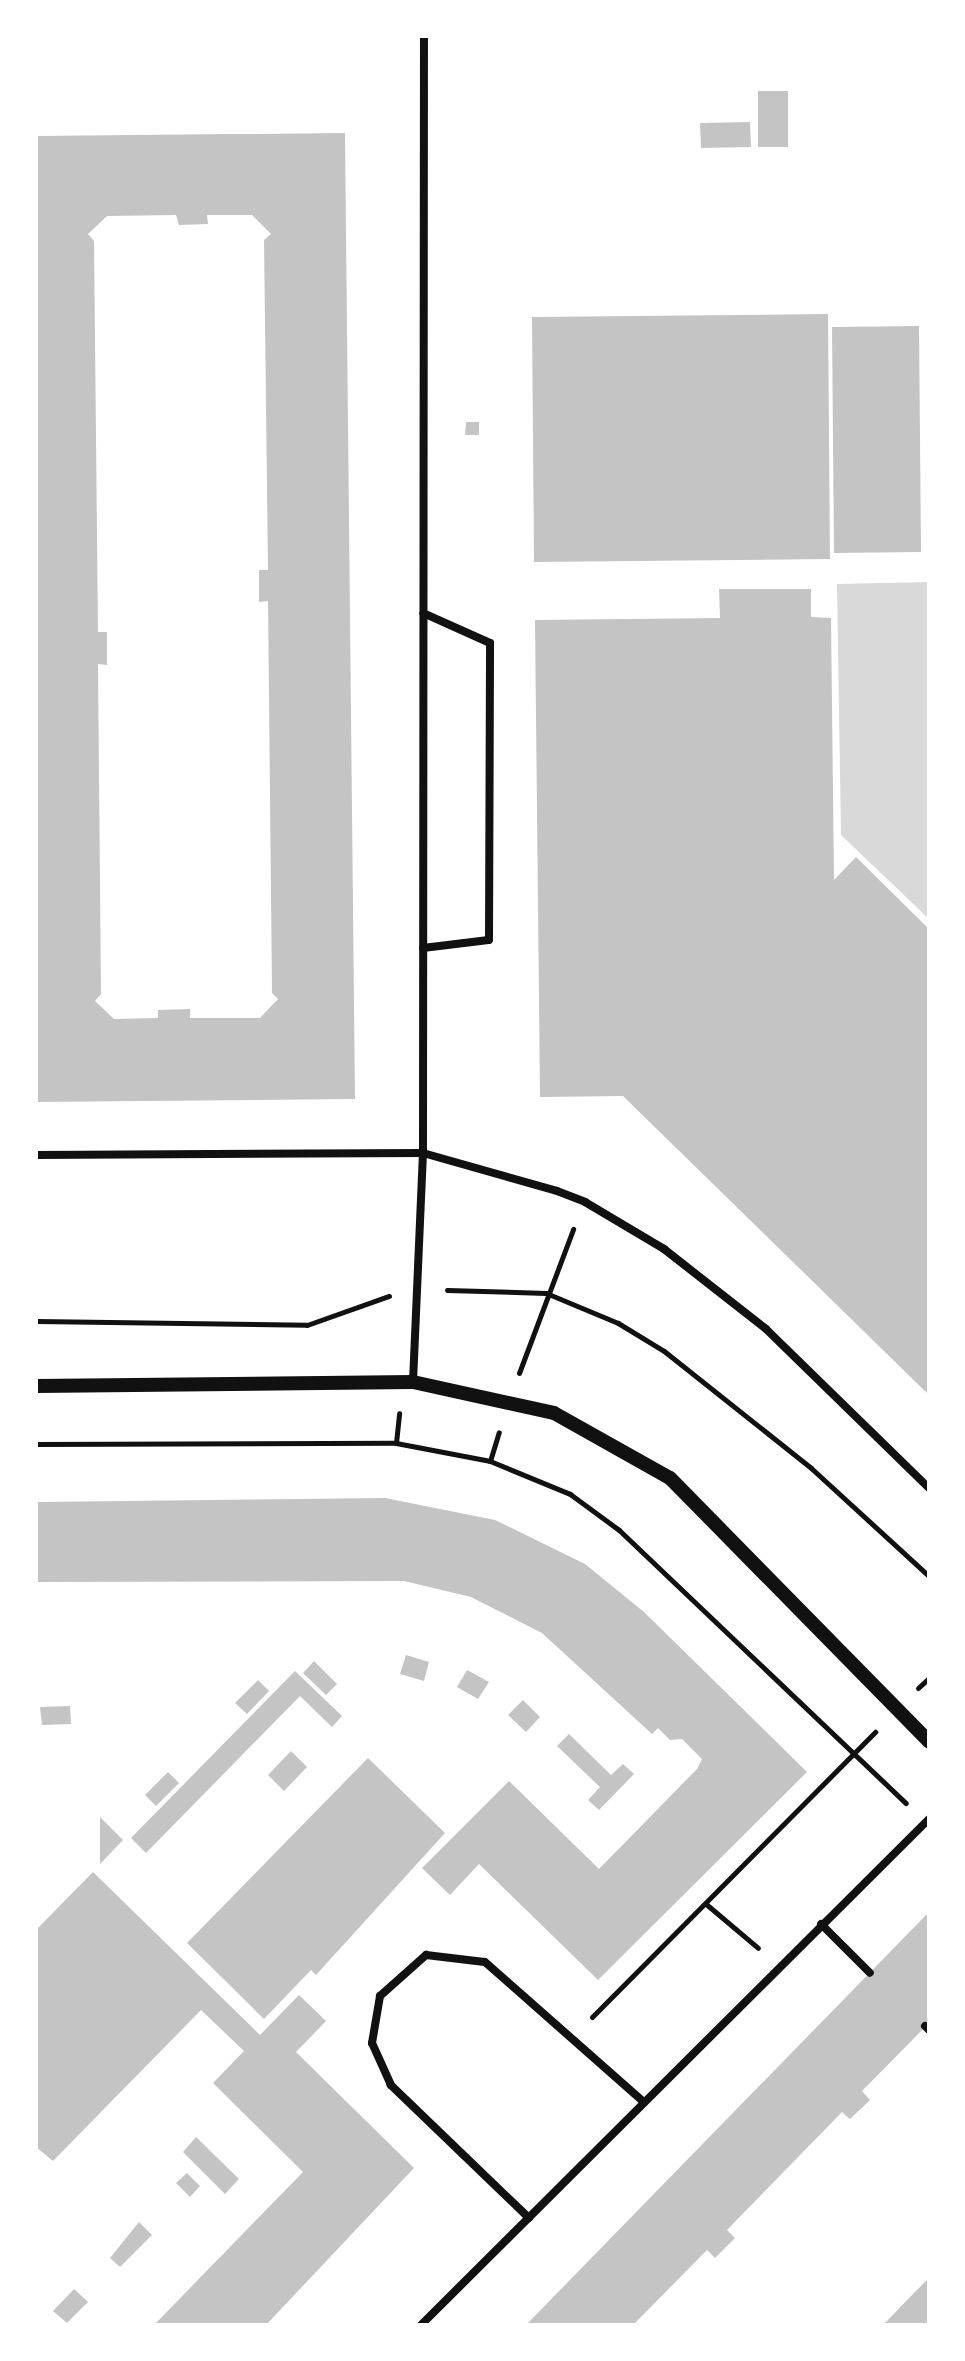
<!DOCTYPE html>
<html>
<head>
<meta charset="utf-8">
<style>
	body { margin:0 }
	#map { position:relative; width:965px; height:2361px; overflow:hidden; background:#fff; font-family:Bitter,serif }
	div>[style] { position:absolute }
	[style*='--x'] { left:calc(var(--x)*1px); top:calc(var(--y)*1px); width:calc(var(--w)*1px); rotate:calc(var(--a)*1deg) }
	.water>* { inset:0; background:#d9d9d9 }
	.building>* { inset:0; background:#c4c4c4 }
	.path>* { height:5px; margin:-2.5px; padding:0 2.5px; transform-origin:2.5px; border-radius:2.5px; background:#111 }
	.minor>* { height:8px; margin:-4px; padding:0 4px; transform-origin:4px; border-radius:4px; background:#111 }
	.tertiary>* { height:14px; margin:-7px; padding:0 7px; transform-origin:7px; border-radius:7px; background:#111 }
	span { translate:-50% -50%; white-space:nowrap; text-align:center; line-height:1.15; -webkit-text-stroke:8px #fff; paint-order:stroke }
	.frame { position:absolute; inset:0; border:38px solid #fff; pointer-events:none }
</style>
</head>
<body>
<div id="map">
	<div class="water">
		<div style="clip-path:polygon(929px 582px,929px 919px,841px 835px,837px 584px)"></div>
	</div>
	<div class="building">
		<div style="clip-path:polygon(758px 91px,788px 91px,788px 147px,758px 147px)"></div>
		<div style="clip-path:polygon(750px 122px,751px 147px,701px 148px,700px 123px)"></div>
		<div style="clip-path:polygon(evenodd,345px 133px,355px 1099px,36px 1102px,36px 136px,345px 133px,176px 215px,179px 225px,208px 224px,207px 215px,252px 215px,271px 234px,264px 240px,268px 570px,259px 570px,259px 602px,268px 601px,272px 993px,278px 999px,260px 1018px,190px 1018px,190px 1009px,158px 1010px,158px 1018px,114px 1019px,95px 1001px,101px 994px,98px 664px,107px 665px,107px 632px,98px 632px,94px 241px,88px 234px,107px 216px,176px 215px)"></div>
		<div style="clip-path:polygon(828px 314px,830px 559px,534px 562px,532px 317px)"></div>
		<div style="clip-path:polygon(919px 326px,921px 552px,834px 553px,832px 327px)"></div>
		<div style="clip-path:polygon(466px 422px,479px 422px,479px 435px,465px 435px)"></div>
		<div style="clip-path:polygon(719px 589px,811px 589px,811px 617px,831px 618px,834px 880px,856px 857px,929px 929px,929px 1395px,623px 1096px,540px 1097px,535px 620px,720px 618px)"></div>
		<div style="clip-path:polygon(385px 1498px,495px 1520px,585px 1564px,644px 1612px,807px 1772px,598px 1980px,479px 1864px,450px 1895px,422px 1868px,509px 1781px,599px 1869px,697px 1769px,702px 1759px,682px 1739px,670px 1740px,658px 1728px,652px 1734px,542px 1633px,471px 1597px,404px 1581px,36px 1582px,36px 1502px)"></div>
		<div style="clip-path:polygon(406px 1655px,429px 1662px,424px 1681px,400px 1674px)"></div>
		<div style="clip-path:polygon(314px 1661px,337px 1684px,326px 1695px,303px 1673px)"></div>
		<div style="clip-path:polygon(467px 1670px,489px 1682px,478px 1699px,457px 1687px)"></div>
		<div style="clip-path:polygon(295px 1671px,342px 1716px,332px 1727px,300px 1696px,146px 1853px,131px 1838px)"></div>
		<div style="clip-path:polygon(258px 1680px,269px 1691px,247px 1714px,235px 1703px)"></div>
		<div style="clip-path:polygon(523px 1700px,540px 1717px,526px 1732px,508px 1715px)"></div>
		<div style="clip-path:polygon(70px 1706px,71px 1724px,42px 1725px,40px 1707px)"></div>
		<div style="clip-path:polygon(569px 1734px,611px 1775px,623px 1764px,634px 1774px,599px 1810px,588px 1800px,600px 1787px,557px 1746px)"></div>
		<div style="clip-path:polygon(291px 1751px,307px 1767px,284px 1791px,268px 1775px)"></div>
		<div style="clip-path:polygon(368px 1758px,445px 1833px,316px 1975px,311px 1970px,264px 2019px,187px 1943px)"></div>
		<div style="clip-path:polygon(168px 1772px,179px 1783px,156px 1806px,145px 1795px)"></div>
		<div style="clip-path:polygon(100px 1817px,123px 1840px,100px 1864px)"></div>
		<div style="clip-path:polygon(93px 1872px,260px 2035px,299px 1995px,326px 2021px,296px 2052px,414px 2168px,266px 2325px,154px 2325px,303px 2172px,213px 2083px,244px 2051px,201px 2010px,53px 2161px,36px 2147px,36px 1930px)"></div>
		<div style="clip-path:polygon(929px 1912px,929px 2023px,862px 2091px,870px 2100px,850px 2119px,842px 2112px,727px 2230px,735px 2238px,715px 2258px,707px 2250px,633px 2325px,526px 2325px)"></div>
		<div style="clip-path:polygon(196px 2137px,239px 2179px,225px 2194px,183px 2152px)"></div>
		<div style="clip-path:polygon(187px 2173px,200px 2186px,190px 2197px,176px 2183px)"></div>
		<div style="clip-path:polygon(139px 2222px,152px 2235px,120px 2267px,110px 2258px)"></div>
		<div style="clip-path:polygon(929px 2278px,929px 2325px,883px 2325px,912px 2295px)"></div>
		<div style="clip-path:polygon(74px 2289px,88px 2302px,67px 2323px,53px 2311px)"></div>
	</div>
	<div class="path">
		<div style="--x:447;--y:1290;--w:99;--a:1.7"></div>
		<div style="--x:546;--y:1293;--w:78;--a:22.6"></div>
		<div style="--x:618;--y:1323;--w:54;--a:31.3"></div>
		<div style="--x:664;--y:1351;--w:188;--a:38.5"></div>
		<div style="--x:811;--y:1468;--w:160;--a:42.5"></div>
		<div style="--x:36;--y:1321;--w:271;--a:0.8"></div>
		<div style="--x:307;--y:1325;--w:87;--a:-19.5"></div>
		<div style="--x:519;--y:1373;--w:154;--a:-69.4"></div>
		<div style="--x:396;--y:1443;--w:30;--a:-84"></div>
		<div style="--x:36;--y:1444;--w:360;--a:-0.2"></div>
		<div style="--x:396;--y:1443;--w:96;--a:10.8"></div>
		<div style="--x:490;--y:1461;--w:87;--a:22.4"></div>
		<div style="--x:570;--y:1494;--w:61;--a:36.3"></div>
		<div style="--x:619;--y:1530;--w:396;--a:43.6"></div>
		<div style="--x:490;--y:1461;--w:30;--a:-73"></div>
		<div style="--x:918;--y:1688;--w:15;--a:-42"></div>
		<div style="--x:706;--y:1904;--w:68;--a:40.2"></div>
		<div style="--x:592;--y:2017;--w:402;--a:-45.2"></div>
	</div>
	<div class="minor">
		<div style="--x:423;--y:948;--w:66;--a:-6.9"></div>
		<div style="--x:489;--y:940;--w:297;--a:-89.8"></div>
		<div style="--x:490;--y:643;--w:73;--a:-155.9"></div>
		<div style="--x:36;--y:1155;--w:387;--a:-0.3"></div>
		<div style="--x:423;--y:1153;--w:139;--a:15.8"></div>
		<div style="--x:557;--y:1191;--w:30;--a:21"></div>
		<div style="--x:585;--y:1202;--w:92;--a:30.7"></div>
		<div style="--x:664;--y:1249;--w:130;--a:38.1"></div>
		<div style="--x:766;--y:1329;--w:228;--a:44.3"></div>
		<div style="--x:413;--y:1382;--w:229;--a:-87.5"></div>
		<div style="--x:423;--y:1153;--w:1117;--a:-89.95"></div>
		<div style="--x:821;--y:1924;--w:69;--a:45"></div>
		<div style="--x:925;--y:2026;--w:6;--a:45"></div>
		<div style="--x:529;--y:2218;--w:192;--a:-136.1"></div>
		<div style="--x:391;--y:2085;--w:46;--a:-114.3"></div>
		<div style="--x:372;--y:2043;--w:48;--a:-80.3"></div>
		<div style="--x:380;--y:1996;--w:62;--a:-41.7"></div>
		<div style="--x:426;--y:1955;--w:59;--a:6.8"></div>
		<div style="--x:485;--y:1962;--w:212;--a:41.4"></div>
		<div style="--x:421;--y:2325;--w:717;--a:-44.89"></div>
	</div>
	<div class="tertiary">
		<div style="--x:36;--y:1386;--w:377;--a:-0.6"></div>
		<div style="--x:413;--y:1382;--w:144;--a:12.4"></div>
		<div style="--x:554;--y:1413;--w:133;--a:29.3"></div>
		<div style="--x:670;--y:1478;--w:370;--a:45.5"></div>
	</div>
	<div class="frame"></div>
</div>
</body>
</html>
